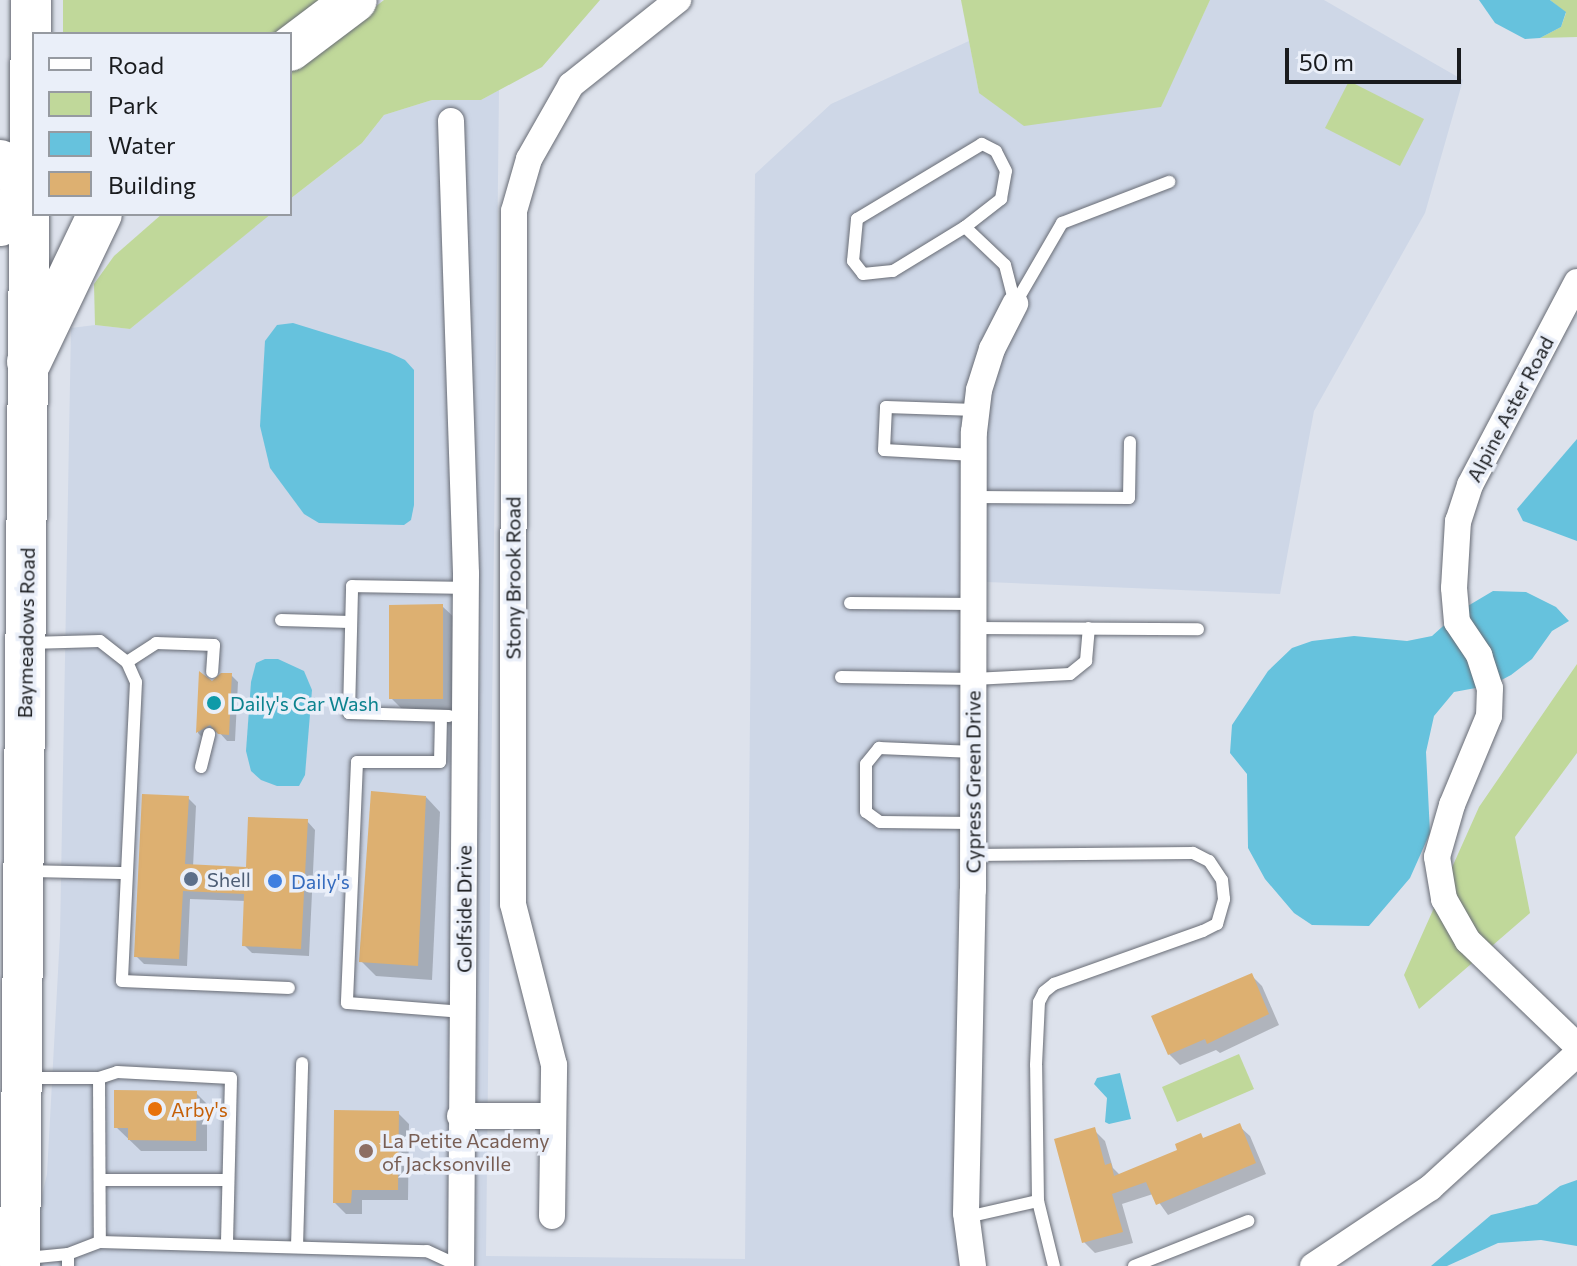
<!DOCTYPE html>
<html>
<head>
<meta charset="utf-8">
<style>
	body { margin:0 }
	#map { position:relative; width:1577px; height:1266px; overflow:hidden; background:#dde2ec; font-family:Commissioner,sans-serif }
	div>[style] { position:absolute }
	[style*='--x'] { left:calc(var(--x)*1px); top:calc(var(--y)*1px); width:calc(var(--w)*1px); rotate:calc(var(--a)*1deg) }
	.built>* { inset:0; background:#ced7e7 }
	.green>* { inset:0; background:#c0d89a }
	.water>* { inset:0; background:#66c2dd }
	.shadow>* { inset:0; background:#0003 }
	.building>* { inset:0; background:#ddb071 }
	.roads { filter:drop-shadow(0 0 2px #686c75) drop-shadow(0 0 2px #686c75) }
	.lane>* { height:12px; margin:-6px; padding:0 6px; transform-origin:6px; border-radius:6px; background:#fff }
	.street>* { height:26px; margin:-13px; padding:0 13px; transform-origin:13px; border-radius:13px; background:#fff }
	.primary>* { height:40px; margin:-20px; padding:0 20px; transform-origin:20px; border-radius:20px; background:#fff }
	.highway>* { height:44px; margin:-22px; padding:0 22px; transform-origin:22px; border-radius:22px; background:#fff }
	.dots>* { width:22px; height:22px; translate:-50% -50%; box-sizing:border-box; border:4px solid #eaeff9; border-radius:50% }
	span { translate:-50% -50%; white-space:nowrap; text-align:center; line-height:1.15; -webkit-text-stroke:7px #eaeff9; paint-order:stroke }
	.street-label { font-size:20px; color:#191b1e }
	.culture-label { font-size:20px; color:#0d838f }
	.left { translate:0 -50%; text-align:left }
	.service-label { font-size:20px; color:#4e5e75 }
	.shop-label { font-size:20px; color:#366cbe }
	.food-label { font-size:20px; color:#c56008 }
	.education-label { font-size:20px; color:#785e54 }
	.legend { position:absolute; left:32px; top:32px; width:260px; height:184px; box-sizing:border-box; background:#eaeff9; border:2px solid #969aa1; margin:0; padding:10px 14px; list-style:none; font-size:24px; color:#191b1e }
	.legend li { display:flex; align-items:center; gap:16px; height:40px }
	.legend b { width:40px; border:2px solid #969aa1 }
	.scale { position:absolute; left:1285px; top:48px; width:176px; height:36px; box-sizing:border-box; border:4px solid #191b1e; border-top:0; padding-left:10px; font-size:24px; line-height:28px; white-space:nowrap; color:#191b1e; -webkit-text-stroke:6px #eaeff9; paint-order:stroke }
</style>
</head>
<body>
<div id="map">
	<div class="built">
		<div style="clip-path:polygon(1210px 0,1324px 0,1463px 80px,1425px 213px,1314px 411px,1280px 594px,960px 581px,956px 1233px,959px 1266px,33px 1266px,34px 1230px,47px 1174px,60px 935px,71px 328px,95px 325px,130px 329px,270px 214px,290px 214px,290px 199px,362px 143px,384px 115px,432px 100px,481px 100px,499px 90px,486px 1256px,745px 1259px,755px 174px,831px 104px,969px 41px,979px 93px,1160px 107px)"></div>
	</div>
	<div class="green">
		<div style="clip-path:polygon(63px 0,334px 0,290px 34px,63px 34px)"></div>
		<div style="clip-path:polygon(384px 0,600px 0,542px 67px,481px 100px,432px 100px,384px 115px,362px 143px,290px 199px,290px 73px)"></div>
		<div style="clip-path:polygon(961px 0,1210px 0,1161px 107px,1024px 126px,979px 93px)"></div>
		<div style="clip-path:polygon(1550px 0,1577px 0,1577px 37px,1540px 38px,1561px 27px,1566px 13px)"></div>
		<div style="clip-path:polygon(1349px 81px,1424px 119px,1400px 166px,1325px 128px)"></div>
		<div style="clip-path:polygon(162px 214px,271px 214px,130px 329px,95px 325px,94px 284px,114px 256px)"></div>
		<div style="clip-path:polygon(1577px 664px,1577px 753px,1515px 837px,1530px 913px,1419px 1009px,1404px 975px,1479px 807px)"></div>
		<div style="clip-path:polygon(1239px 1054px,1254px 1089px,1177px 1122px,1162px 1087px)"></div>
	</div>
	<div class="water">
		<div style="clip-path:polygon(1479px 0,1550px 0,1566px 12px,1561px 27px,1540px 38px,1525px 39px,1495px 23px)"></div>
		<div style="clip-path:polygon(293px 323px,390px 353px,405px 360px,414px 370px,414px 505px,411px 520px,404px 525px,319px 523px,304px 514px,270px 468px,260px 426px,265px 341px,277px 325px)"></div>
		<div style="clip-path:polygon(1577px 439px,1577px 541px,1523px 521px,1517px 509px)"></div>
		<div style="clip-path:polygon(1493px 591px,1526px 592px,1556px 607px,1569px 621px,1552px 631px,1532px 659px,1511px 675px,1492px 685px,1454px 692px,1434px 716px,1426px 752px,1430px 833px,1410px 878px,1369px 926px,1312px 925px,1294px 913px,1265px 879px,1248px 848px,1247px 774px,1230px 753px,1232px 725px,1268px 671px,1292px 648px,1312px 641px,1354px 636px,1407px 641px,1432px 636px,1461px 610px)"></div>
		<div style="clip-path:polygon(265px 659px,278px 659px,304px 671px,312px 690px,305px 775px,299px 786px,277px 786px,261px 780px,251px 771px,246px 751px,251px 682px,256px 663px)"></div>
		<div style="clip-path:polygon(1120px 1073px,1131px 1119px,1109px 1124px,1105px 1122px,1107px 1098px,1094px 1084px,1097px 1078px)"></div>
		<div style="clip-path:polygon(1577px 1180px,1577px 1246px,1541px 1240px,1498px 1243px,1447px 1266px,1431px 1266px,1491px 1215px,1537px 1204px,1560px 1186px)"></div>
	</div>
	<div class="shadow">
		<div style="clip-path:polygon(442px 606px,457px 620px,457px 713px,406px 713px,391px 698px)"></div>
		<div style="clip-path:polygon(201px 675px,212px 684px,231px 675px,238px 682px,235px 741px,227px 741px,218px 731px,204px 739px,198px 733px)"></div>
		<div style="clip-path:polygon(426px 797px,440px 812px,432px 980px,376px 976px,361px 961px)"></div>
		<div style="clip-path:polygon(188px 798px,196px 806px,193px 867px,248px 870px,307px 821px,315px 830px,309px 956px,252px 953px,244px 945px,246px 901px,190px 899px,187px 966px,144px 964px,136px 956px)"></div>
		<div style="clip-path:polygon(1251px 975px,1262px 986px,1279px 1025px,1220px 1053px,1216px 1050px,1180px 1065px,1169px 1054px)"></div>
		<div style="clip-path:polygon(196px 1093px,207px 1104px,207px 1151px,141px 1151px,116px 1127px)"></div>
		<div style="clip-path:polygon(398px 1113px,409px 1124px,408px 1200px,362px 1200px,362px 1214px,346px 1214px,335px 1203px)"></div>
		<div style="clip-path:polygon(1239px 1126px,1250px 1136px,1266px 1174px,1168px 1215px,1153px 1194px,1122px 1204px,1133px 1243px,1095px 1253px,1084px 1242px,1094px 1130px,1105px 1141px,1113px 1168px,1120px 1175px)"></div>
	</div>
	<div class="building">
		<div style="clip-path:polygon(443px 604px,443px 699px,389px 699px,389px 605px)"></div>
		<div style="clip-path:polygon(199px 671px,212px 681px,221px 673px,232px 673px,229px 735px,218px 734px,210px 725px,196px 733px)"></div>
		<div style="clip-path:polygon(371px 791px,426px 796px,418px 966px,359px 962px)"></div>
		<div style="clip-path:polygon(142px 794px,189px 796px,185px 864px,246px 867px,248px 817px,308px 819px,301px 949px,242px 946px,244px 894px,183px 891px,179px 959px,134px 957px)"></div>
		<div style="clip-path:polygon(1252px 973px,1269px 1014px,1207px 1044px,1205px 1039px,1168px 1055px,1151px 1016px)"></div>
		<div style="clip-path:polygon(114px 1090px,197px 1091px,196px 1141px,128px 1140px,128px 1128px,114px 1128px)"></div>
		<div style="clip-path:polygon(334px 1110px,399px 1111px,398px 1190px,352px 1190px,351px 1203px,333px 1203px)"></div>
		<div style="clip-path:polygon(1240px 1123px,1256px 1163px,1156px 1205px,1146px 1182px,1112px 1194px,1123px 1232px,1082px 1243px,1054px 1139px,1095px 1127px,1105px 1165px,1111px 1163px,1114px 1176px,1177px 1150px,1175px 1144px,1201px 1133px,1203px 1138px)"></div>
	</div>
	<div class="roads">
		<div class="lane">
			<div style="--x:965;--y:227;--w:46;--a:-37.9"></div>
			<div style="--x:1001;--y:199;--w:28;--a:-80"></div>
			<div style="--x:1006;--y:171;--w:22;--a:-117"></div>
			<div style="--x:996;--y:151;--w:16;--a:-153"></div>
			<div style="--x:982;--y:144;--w:146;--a:149"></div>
			<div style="--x:857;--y:219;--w:42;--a:95.4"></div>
			<div style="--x:853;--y:261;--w:16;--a:52"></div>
			<div style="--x:863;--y:274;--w:30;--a:-6"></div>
			<div style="--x:893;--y:271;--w:84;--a:-31.4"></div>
			<div style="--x:965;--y:227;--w:55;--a:43.5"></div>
			<div style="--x:1005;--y:265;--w:40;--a:75.6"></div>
			<div style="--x:1015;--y:304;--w:94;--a:-59.9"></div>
			<div style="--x:1062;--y:223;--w:115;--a:-21"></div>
			<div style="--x:974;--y:455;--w:90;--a:-176.8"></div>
			<div style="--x:884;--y:450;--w:43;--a:-87.3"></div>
			<div style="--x:886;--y:407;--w:90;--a:1.9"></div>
			<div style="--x:974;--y:497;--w:155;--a:0.4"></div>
			<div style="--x:1129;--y:498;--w:56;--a:-89"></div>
			<div style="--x:850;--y:603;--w:124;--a:0.5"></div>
			<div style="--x:281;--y:620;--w:69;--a:1.7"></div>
			<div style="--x:974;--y:628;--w:224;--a:0.3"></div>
			<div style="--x:29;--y:643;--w:71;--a:-1.6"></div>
			<div style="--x:100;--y:641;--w:34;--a:38"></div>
			<div style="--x:127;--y:662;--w:22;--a:66"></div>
			<div style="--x:136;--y:682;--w:299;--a:92.7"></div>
			<div style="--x:122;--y:981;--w:167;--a:2.4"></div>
			<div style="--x:127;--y:662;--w:35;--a:-33"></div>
			<div style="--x:156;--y:643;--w:58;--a:2"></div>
			<div style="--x:214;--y:645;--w:27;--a:94"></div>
			<div style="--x:841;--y:677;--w:133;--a:0.9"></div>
			<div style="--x:974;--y:679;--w:96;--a:-3"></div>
			<div style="--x:1070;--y:674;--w:21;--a:-39"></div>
			<div style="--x:1086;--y:661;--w:33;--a:-85"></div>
			<div style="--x:441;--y:716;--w:46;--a:91.2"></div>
			<div style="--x:440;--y:762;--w:83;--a:180"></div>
			<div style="--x:357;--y:762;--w:241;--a:92.4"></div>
			<div style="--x:347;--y:1003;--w:117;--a:4.4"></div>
			<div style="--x:449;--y:716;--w:100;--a:-178.3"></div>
			<div style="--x:349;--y:713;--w:127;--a:-88.6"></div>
			<div style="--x:352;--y:586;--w:114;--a:1"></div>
			<div style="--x:201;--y:767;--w:34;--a:-76"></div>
			<div style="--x:973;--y:823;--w:93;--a:-179.4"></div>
			<div style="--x:880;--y:822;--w:17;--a:-144"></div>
			<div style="--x:866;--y:812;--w:48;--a:-90"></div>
			<div style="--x:866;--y:764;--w:21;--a:-51"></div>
			<div style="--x:879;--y:748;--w:95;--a:2.4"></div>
			<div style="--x:27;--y:871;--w:99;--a:1.2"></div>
			<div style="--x:29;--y:1078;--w:70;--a:0"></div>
			<div style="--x:99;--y:1078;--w:19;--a:-18"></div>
			<div style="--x:117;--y:1072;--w:114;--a:3"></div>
			<div style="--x:231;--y:1078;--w:167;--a:91.4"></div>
			<div style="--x:99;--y:1078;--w:164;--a:89.7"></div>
			<div style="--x:102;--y:1180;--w:126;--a:0"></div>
			<div style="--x:1038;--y:1201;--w:67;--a:76.2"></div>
			<div style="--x:967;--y:1217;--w:73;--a:-12.7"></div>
			<div style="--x:1038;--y:1201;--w:136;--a:-90.8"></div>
			<div style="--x:1036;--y:1065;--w:63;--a:-87.3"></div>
			<div style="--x:1039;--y:1002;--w:11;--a:-63"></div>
			<div style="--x:1044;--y:992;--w:13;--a:-39"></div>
			<div style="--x:1054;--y:984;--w:158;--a:-19.6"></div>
			<div style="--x:1203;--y:931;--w:16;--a:-27"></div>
			<div style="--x:1217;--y:924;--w:26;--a:-74"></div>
			<div style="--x:1224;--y:899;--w:19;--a:-96"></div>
			<div style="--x:1222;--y:880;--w:23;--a:-124"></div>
			<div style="--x:1209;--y:861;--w:18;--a:-153"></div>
			<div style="--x:1193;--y:853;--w:220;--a:179.5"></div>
			<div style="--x:297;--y:1247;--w:184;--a:-88.4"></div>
			<div style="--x:27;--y:1258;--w:41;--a:-5.6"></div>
			<div style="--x:68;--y:1266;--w:12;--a:-90"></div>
			<div style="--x:68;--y:1254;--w:34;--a:-21"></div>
			<div style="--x:100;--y:1242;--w:327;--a:1.6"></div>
			<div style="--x:427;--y:1251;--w:35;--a:25"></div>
			<div style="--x:1134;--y:1266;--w:123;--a:-21.5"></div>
		</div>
		<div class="street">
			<div style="--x:451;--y:121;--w:453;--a:88.1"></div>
			<div style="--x:466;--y:574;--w:692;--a:90.41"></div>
			<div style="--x:1577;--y:282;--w:229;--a:117.8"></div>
			<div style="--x:1470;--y:485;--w:38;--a:108"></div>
			<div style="--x:1458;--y:521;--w:67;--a:93.4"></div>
			<div style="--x:1454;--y:588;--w:34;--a:85"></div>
			<div style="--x:1457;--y:622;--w:40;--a:56"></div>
			<div style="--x:1479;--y:655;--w:35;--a:72"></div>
			<div style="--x:1490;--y:688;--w:28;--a:92"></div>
			<div style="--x:1489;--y:716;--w:96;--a:112.6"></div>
			<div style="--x:1452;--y:805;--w:54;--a:106.1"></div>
			<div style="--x:1437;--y:857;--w:43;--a:80.5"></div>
			<div style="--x:1444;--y:899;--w:48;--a:60.3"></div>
			<div style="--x:1468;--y:941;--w:151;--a:43.9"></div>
			<div style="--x:460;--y:1116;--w:93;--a:0"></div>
			<div style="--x:552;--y:1216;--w:151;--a:-89.2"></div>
			<div style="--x:554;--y:1065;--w:166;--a:-104.3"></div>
			<div style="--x:513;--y:904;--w:693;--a:-89.92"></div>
			<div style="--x:514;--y:211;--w:54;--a:-73.9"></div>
			<div style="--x:529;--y:159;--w:85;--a:-60.4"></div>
			<div style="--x:571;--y:85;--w:137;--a:-38.5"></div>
			<div style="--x:973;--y:1266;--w:53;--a:-97.5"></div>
			<div style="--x:966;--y:1213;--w:323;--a:-88.8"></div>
			<div style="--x:973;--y:890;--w:458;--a:-89.9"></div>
			<div style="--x:974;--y:432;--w:42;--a:-83.2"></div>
			<div style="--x:979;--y:390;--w:43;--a:-72.4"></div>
			<div style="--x:992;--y:349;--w:51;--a:-62.9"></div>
			<div style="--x:1313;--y:1266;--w:141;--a:-33.7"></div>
			<div style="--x:1430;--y:1188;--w:199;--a:-42.4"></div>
		</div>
		<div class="primary">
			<div style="--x:20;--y:1266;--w:1266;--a:-89.5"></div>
		</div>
		<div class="highway">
			<div style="--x:290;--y:49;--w:81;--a:-37"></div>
			<div style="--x:0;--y:162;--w:43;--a:37.4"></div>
			<div style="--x:0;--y:224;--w:47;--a:-50.2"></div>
			<div style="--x:29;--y:362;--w:164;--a:-64.4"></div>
		</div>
	</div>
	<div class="dots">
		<div style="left:214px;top:703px;background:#0f9aa8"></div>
		<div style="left:191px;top:879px;background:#5c6f8a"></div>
		<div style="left:275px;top:881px;background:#3f7fe0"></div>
		<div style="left:155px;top:1109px;background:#e8710a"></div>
		<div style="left:366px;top:1151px;background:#8d6e63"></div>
	</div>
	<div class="street-label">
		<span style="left:1510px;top:409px;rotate:-62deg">Alpine Aster Road</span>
		<span style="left:513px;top:578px;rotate:-90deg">Stony Brook Road</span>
		<span style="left:26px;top:633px;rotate:-89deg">Baymeadows Road</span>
		<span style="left:973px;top:782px;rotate:-90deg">Cypress Green Drive</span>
		<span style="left:464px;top:909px;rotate:-90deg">Golfside Drive</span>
	</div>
	<div class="culture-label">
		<span class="left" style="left:230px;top:703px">Daily's Car Wash</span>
	</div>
	<div class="service-label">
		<span class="left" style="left:207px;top:879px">Shell</span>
	</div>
	<div class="shop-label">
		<span class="left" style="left:291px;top:881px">Daily's</span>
	</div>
	<div class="food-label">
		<span class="left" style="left:171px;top:1109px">Arby's</span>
	</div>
	<div class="education-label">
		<span class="left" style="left:382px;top:1152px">La Petite Academy<br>of Jacksonville</span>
	</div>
	<ul class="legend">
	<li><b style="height:10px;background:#fff"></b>Road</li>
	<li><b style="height:22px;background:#c0d89a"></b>Park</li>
	<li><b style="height:22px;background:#66c2dd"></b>Water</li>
	<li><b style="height:22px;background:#ddb071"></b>Building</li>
	</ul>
	<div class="scale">50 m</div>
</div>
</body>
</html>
